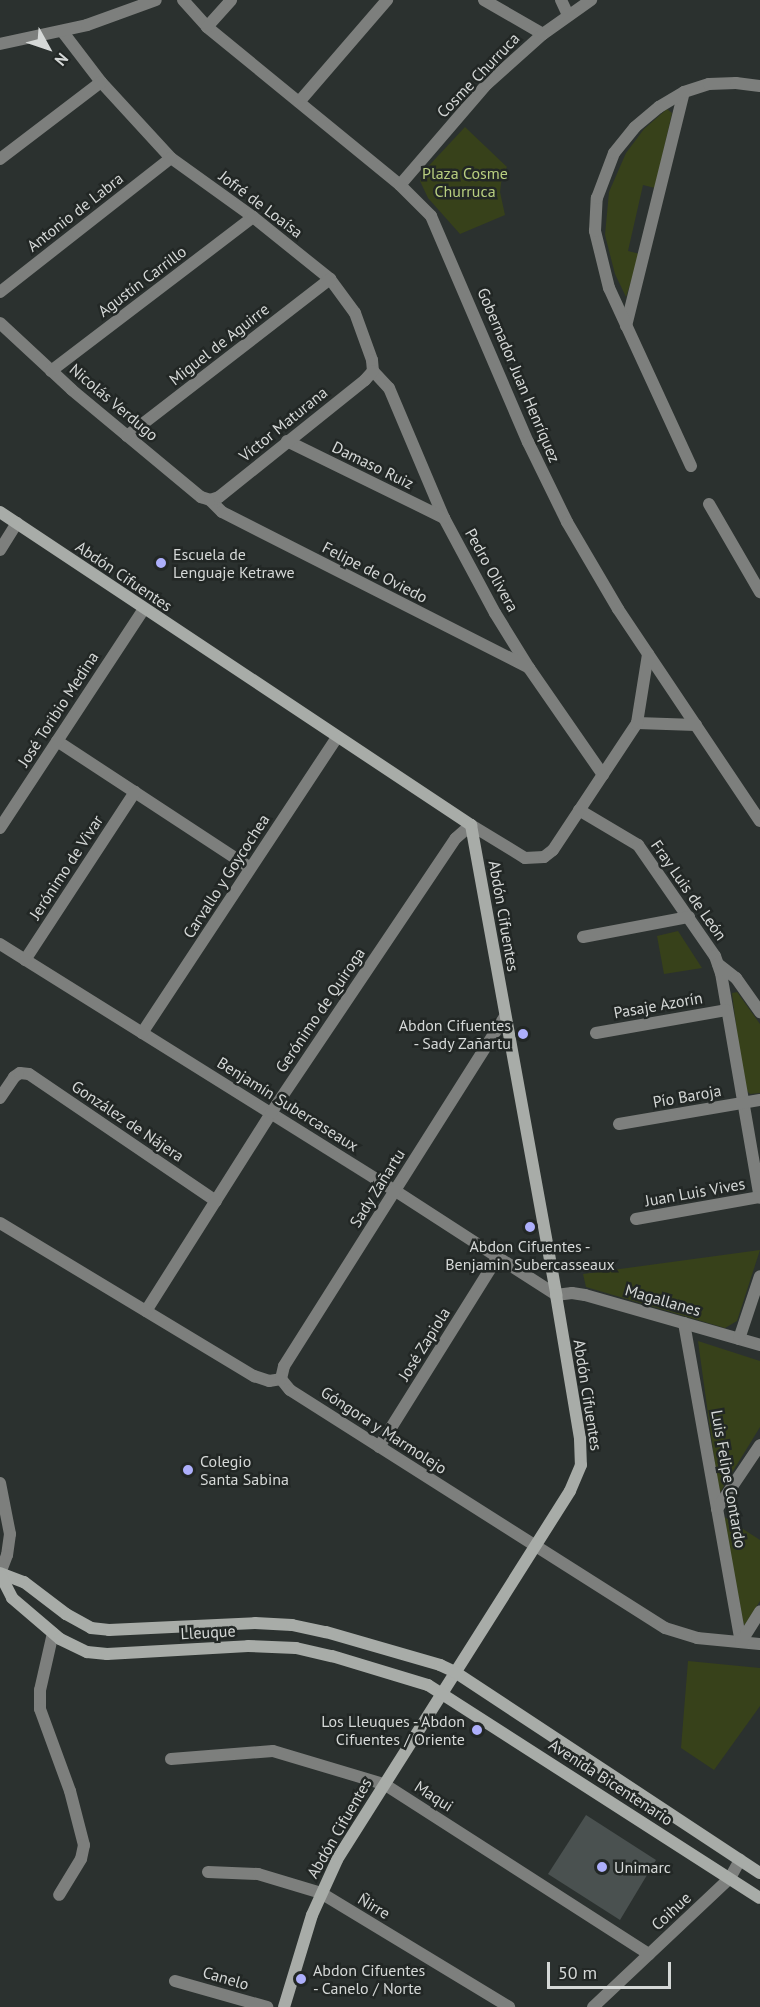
<!DOCTYPE html>
<html>
<head>
<meta charset="utf-8">
<style>
	body { margin:0 }
	#map { position:relative; width:760px; height:2007px; overflow:hidden; background:#2b312f; font-family:"PT Sans",sans-serif }
	div>[style] { position:absolute }
	[style*='--x'] { left:calc(var(--x)*1px); top:calc(var(--y)*1px); width:calc(var(--w)*1px); rotate:calc(var(--a)*1deg) }
	.green>* { inset:0; background:#37411a }
	.building>* { inset:0; background:#4a5150 }
	.street>* { height:12px; margin:-6px; padding:0 6px; transform-origin:6px; border-radius:6px; background:#7d7f7d }
	.secondary>* { height:12px; margin:-6px; padding:0 6px; transform-origin:6px; border-radius:6px; background:#a8aca8 }
	.dots>* { width:16px; height:16px; translate:-50% -50%; box-sizing:border-box; border:3px solid #222725; border-radius:50% }
	span { translate:-50% -50%; white-space:nowrap; text-align:center; line-height:1.15; -webkit-text-stroke:5px #222725; paint-order:stroke }
	.street-label { font-size:16px; color:#d5d8d7 }
	.park-label { font-size:16px; color:#b8ce7f }
	.poi-label { font-size:16px; color:#d5d8d7 }
	.left { translate:0 -50%; text-align:left }
	.right { translate:-100% -50%; text-align:right }
	.north { position:absolute; left:18px; top:18px; width:60px; height:60px; -webkit-text-stroke:4px #222725; paint-order:stroke; rotate:130deg; font-size:16px; font-weight:700; line-height:24px; text-align:center; color:#d5d8d7 }
	.north::after { content:''; display:block; margin:auto; width:21px; height:27px; background:#d5d8d7; clip-path:polygon(50% 0,100% 100%,50% 72%,0 100%) }
	.scale { position:absolute; left:547px; top:1962px; width:124px; height:27px; box-sizing:border-box; border:3px solid #d5d8d7; border-top:0; padding-left:8px; font-size:18px; line-height:21px; white-space:nowrap; color:#d5d8d7; -webkit-text-stroke:4px #222725; paint-order:stroke }
</style>
</head>
<body>
<div id="map">
	<div class="green">
		<div style="clip-path:polygon(667px 109px,672px 113px,655px 188px,643px 185px,628px 251px,640px 254px,626px 297px,615px 274px,605px 235px,609px 192px,626px 153px,644px 129px)"></div>
		<div style="clip-path:polygon(465px 127px,507px 167px,502px 176px,500px 192px,505px 215px,460px 234px,428px 198px,420px 181px,423px 172px)"></div>
		<div style="clip-path:polygon(678px 931px,702px 968px,664px 974px,657px 936px)"></div>
		<div style="clip-path:polygon(737px 992px,760px 1024px,760px 1093px,750px 1094px,744px 1088px,732px 993px)"></div>
		<div style="clip-path:polygon(760px 1250px,737px 1321px,725px 1328px,586px 1287px,583px 1274px)"></div>
		<div style="clip-path:polygon(698px 1341px,760px 1361px,760px 1427px,719px 1494px)"></div>
		<div style="clip-path:polygon(723px 1516px,760px 1540px,760px 1601px,744px 1626px)"></div>
		<div style="clip-path:polygon(688px 1661px,760px 1668px,760px 1706px,714px 1770px,681px 1748px)"></div>
	</div>
	<div class="building">
		<div style="clip-path:polygon(586px 1815px,656px 1860px,620px 1920px,548px 1874px)"></div>
	</div>
	<div class="street">
		<div style="--x:183;--y:0;--w:36;--a:48"></div>
		<div style="--x:207;--y:27;--w:249;--a:39.3"></div>
		<div style="--x:400;--y:185;--w:44;--a:45"></div>
		<div style="--x:431;--y:216;--w:246;--a:66.8"></div>
		<div style="--x:528;--y:442;--w:89;--a:64"></div>
		<div style="--x:567;--y:522;--w:101;--a:59.6"></div>
		<div style="--x:618;--y:609;--w:255;--a:56.2"></div>
		<div style="--x:484;--y:0;--w:68;--a:30"></div>
		<div style="--x:561;--y:0;--w:17;--a:65"></div>
		<div style="--x:207;--y:27;--w:36;--a:-48"></div>
		<div style="--x:62;--y:31;--w:64;--a:52.6"></div>
		<div style="--x:101;--y:82;--w:103;--a:47.4"></div>
		<div style="--x:171;--y:158;--w:101;--a:35.7"></div>
		<div style="--x:253;--y:217;--w:99;--a:38.8"></div>
		<div style="--x:330;--y:279;--w:42;--a:53.7"></div>
		<div style="--x:355;--y:313;--w:50;--a:70.1"></div>
		<div style="--x:372;--y:360;--w:11;--a:85"></div>
		<div style="--x:0;--y:44;--w:89;--a:-12.3"></div>
		<div style="--x:87;--y:25;--w:73;--a:-19.9"></div>
		<div style="--x:299;--y:102;--w:135;--a:-49.2"></div>
		<div style="--x:0;--y:159;--w:127;--a:-37.3"></div>
		<div style="--x:400;--y:185;--w:133;--a:-49.3"></div>
		<div style="--x:487;--y:84;--w:75;--a:-41.8"></div>
		<div style="--x:543;--y:34;--w:59;--a:-35.3"></div>
		<div style="--x:0;--y:292;--w:217;--a:-38.1"></div>
		<div style="--x:0;--y:323;--w:98;--a:42.9"></div>
		<div style="--x:72;--y:390;--w:168;--a:39.7"></div>
		<div style="--x:201;--y:497;--w:9;--a:18"></div>
		<div style="--x:626;--y:326;--w:241;--a:-76.1"></div>
		<div style="--x:51;--y:371;--w:254;--a:-37.3"></div>
		<div style="--x:373;--y:371;--w:23;--a:47"></div>
		<div style="--x:389;--y:388;--w:141;--a:67.1"></div>
		<div style="--x:444;--y:518;--w:108;--a:61.8"></div>
		<div style="--x:495;--y:613;--w:65;--a:58.3"></div>
		<div style="--x:529;--y:668;--w:130;--a:55.3"></div>
		<div style="--x:127;--y:436;--w:257;--a:-37.7"></div>
		<div style="--x:287;--y:441;--w:175;--a:26.1"></div>
		<div style="--x:691;--y:466;--w:196;--a:-114.7"></div>
		<div style="--x:609;--y:288;--w:59;--a:-103.8"></div>
		<div style="--x:595;--y:231;--w:33;--a:-87"></div>
		<div style="--x:597;--y:198;--w:48;--a:-69.3"></div>
		<div style="--x:614;--y:153;--w:33;--a:-51"></div>
		<div style="--x:635;--y:127;--w:31;--a:-40"></div>
		<div style="--x:659;--y:107;--w:29;--a:-31"></div>
		<div style="--x:684;--y:92;--w:26;--a:-18"></div>
		<div style="--x:709;--y:84;--w:27;--a:-2"></div>
		<div style="--x:736;--y:83;--w:24;--a:7"></div>
		<div style="--x:210;--y:500;--w:17;--a:45"></div>
		<div style="--x:222;--y:512;--w:344;--a:26.9"></div>
		<div style="--x:210;--y:500;--w:9;--a:-18"></div>
		<div style="--x:219;--y:497;--w:187;--a:-38.7"></div>
		<div style="--x:365;--y:380;--w:12;--a:-48"></div>
		<div style="--x:709;--y:504;--w:102;--a:59.9"></div>
		<div style="--x:0;--y:550;--w:32;--a:-58"></div>
		<div style="--x:637;--y:723;--w:59;--a:1.9"></div>
		<div style="--x:57;--y:741;--w:231;--a:33.3"></div>
		<div style="--x:579;--y:810;--w:69;--a:30.7"></div>
		<div style="--x:638;--y:845;--w:135;--a:55.3"></div>
		<div style="--x:715;--y:956;--w:18;--a:71"></div>
		<div style="--x:721;--y:973;--w:228;--a:80.2"></div>
		<div style="--x:0;--y:828;--w:262;--a:-56.7"></div>
		<div style="--x:583;--y:937;--w:108;--a:-10.7"></div>
		<div style="--x:0;--y:944;--w:464;--a:32"></div>
		<div style="--x:394;--y:1190;--w:193;--a:32.9"></div>
		<div style="--x:556;--y:1295;--w:16;--a:-7"></div>
		<div style="--x:572;--y:1293;--w:13;--a:9"></div>
		<div style="--x:585;--y:1295;--w:182;--a:15.9"></div>
		<div style="--x:25;--y:960;--w:201;--a:-56.8"></div>
		<div style="--x:718;--y:964;--w:23;--a:38"></div>
		<div style="--x:736;--y:978;--w:42;--a:54.8"></div>
		<div style="--x:142;--y:1033;--w:354;--a:-56.6"></div>
		<div style="--x:596;--y:1033;--w:132;--a:-10"></div>
		<div style="--x:0;--y:1098;--w:25;--a:-56"></div>
		<div style="--x:14;--y:1077;--w:7;--a:-34"></div>
		<div style="--x:20;--y:1073;--w:9;--a:6"></div>
		<div style="--x:29;--y:1074;--w:226;--a:34.2"></div>
		<div style="--x:619;--y:1124;--w:143;--a:-9.7"></div>
		<div style="--x:636;--y:1219;--w:126;--a:-10.1"></div>
		<div style="--x:0;--y:1223;--w:297;--a:31.1"></div>
		<div style="--x:254;--y:1376;--w:16;--a:18"></div>
		<div style="--x:269;--y:1381;--w:12;--a:-9"></div>
		<div style="--x:146;--y:1311;--w:234;--a:-57.7"></div>
		<div style="--x:271;--y:1113;--w:331;--a:-56.1"></div>
		<div style="--x:456;--y:838;--w:20;--a:-41"></div>
		<div style="--x:471;--y:825;--w:63;--a:31.4"></div>
		<div style="--x:525;--y:858;--w:19;--a:-3"></div>
		<div style="--x:544;--y:857;--w:11;--a:-38"></div>
		<div style="--x:553;--y:850;--w:152;--a:-56.5"></div>
		<div style="--x:637;--y:723;--w:70;--a:-80.9"></div>
		<div style="--x:684;--y:1323;--w:324;--a:79.9"></div>
		<div style="--x:739;--y:1339;--w:66;--a:-71.6"></div>
		<div style="--x:281;--y:1379;--w:14;--a:51"></div>
		<div style="--x:290;--y:1390;--w:444;--a:32.4"></div>
		<div style="--x:665;--y:1628;--w:34;--a:17"></div>
		<div style="--x:697;--y:1638;--w:63;--a:5.4"></div>
		<div style="--x:281;--y:1379;--w:13;--a:-77"></div>
		<div style="--x:284;--y:1366;--w:413;--a:-57.7"></div>
		<div style="--x:379;--y:1447;--w:223;--a:-58"></div>
		<div style="--x:0;--y:1483;--w:52;--a:78.9"></div>
		<div style="--x:10;--y:1534;--w:21;--a:98"></div>
		<div style="--x:7;--y:1555;--w:19;--a:111"></div>
		<div style="--x:717;--y:1509;--w:77;--a:-56.1"></div>
		<div style="--x:53;--y:1633;--w:58;--a:102.8"></div>
		<div style="--x:40;--y:1690;--w:19;--a:90"></div>
		<div style="--x:40;--y:1709;--w:87;--a:69.9"></div>
		<div style="--x:70;--y:1791;--w:56;--a:75.5"></div>
		<div style="--x:84;--y:1845;--w:14;--a:102"></div>
		<div style="--x:81;--y:1859;--w:42;--a:121.4"></div>
		<div style="--x:741;--y:1642;--w:36;--a:-58"></div>
		<div style="--x:171;--y:1759;--w:102;--a:-4.5"></div>
		<div style="--x:273;--y:1751;--w:116;--a:16.6"></div>
		<div style="--x:384;--y:1784;--w:315;--a:32.7"></div>
		<div style="--x:208;--y:1872;--w:50;--a:2.3"></div>
		<div style="--x:258;--y:1874;--w:66;--a:16.8"></div>
		<div style="--x:321;--y:1893;--w:220;--a:31.2"></div>
		<div style="--x:175;--y:1981;--w:96;--a:15.8"></div>
		<div style="--x:593;--y:2007;--w:188;--a:-43.3"></div>
		<div style="--x:730;--y:1878;--w:21;--a:-61"></div>
	</div>
	<div class="secondary">
		<div style="--x:0;--y:512;--w:566;--a:33.61"></div>
		<div style="--x:471;--y:825;--w:478;--a:79.7"></div>
		<div style="--x:556;--y:1295;--w:146;--a:80.5"></div>
		<div style="--x:580;--y:1439;--w:26;--a:88"></div>
		<div style="--x:581;--y:1465;--w:28;--a:113"></div>
		<div style="--x:570;--y:1491;--w:436;--a:122.3"></div>
		<div style="--x:337;--y:1860;--w:60;--a:114.4"></div>
		<div style="--x:312;--y:1915;--w:96;--a:106.9"></div>
		<div style="--x:0;--y:1573;--w:26;--a:21"></div>
		<div style="--x:24;--y:1582;--w:53;--a:37.3"></div>
		<div style="--x:66;--y:1614;--w:29;--a:29"></div>
		<div style="--x:91;--y:1628;--w:18;--a:6"></div>
		<div style="--x:109;--y:1630;--w:146;--a:-2.7"></div>
		<div style="--x:255;--y:1623;--w:37;--a:3"></div>
		<div style="--x:292;--y:1625;--w:35;--a:12"></div>
		<div style="--x:326;--y:1632;--w:119;--a:16.1"></div>
		<div style="--x:440;--y:1665;--w:17;--a:25"></div>
		<div style="--x:455;--y:1672;--w:365;--a:33.4"></div>
		<div style="--x:0;--y:1574;--w:27;--a:63"></div>
		<div style="--x:12;--y:1598;--w:63;--a:40.5"></div>
		<div style="--x:60;--y:1639;--w:30;--a:26"></div>
		<div style="--x:87;--y:1652;--w:20;--a:6"></div>
		<div style="--x:107;--y:1654;--w:141;--a:-3.2"></div>
		<div style="--x:248;--y:1646;--w:48;--a:2.4"></div>
		<div style="--x:296;--y:1648;--w:37;--a:13"></div>
		<div style="--x:332;--y:1656;--w:100;--a:16.8"></div>
		<div style="--x:428;--y:1685;--w:394;--a:32.7"></div>
	</div>
	<div class="dots">
		<div style="left:161px;top:563px;background:#adaffb"></div>
		<div style="left:523px;top:1034px;background:#adaffb"></div>
		<div style="left:530px;top:1227px;background:#adaffb"></div>
		<div style="left:188px;top:1470px;background:#adaffb"></div>
		<div style="left:477px;top:1730px;background:#adaffb"></div>
		<div style="left:602px;top:1867px;background:#adaffb"></div>
		<div style="left:301px;top:1979px;background:#adaffb"></div>
	</div>
	<div class="street-label">
		<span style="left:478px;top:75px;rotate:-46deg">Cosme Churruca</span>
		<span style="left:261px;top:204px;rotate:37deg">Jofré de Loaísa</span>
		<span style="left:75px;top:212px;rotate:-38deg">Antonio de Labra</span>
		<span style="left:142px;top:281px;rotate:-37deg">Agustín Carrillo</span>
		<span style="left:219px;top:344px;rotate:-38deg">Miguel de Aguirre</span>
		<span style="left:519px;top:375px;rotate:67deg">Gobernador Juan Henríquez</span>
		<span style="left:114px;top:402px;rotate:40deg">Nicolás Verdugo</span>
		<span style="left:283px;top:424px;rotate:-39deg">Víctor Maturana</span>
		<span style="left:373px;top:465px;rotate:26deg">Damaso Ruiz</span>
		<span style="left:492px;top:570px;rotate:61deg">Pedro Olivera</span>
		<span style="left:375px;top:572px;rotate:27deg">Felipe de Oviedo</span>
		<span style="left:124px;top:576px;rotate:34deg">Abdón Cifuentes</span>
		<span style="left:58px;top:709px;rotate:-57deg">José Toribio Medina</span>
		<span style="left:66px;top:867px;rotate:-57deg">Jerónimo de Vivar</span>
		<span style="left:226px;top:876px;rotate:-57deg">Carvallo y Goycochea</span>
		<span style="left:689px;top:890px;rotate:55deg">Fray Luis de León</span>
		<span style="left:504px;top:916px;rotate:80deg">Abdón Cifuentes</span>
		<span style="left:658px;top:1005px;rotate:-10deg">Pasaje Azorín</span>
		<span style="left:320px;top:1010px;rotate:-56deg">Gerónimo de Quiroga</span>
		<span style="left:687px;top:1096px;rotate:-10deg">Pío Baroja</span>
		<span style="left:288px;top:1104px;rotate:32deg">Benjamín Subercaseaux</span>
		<span style="left:128px;top:1121px;rotate:34deg">González de Nájera</span>
		<span style="left:377px;top:1188px;rotate:-58deg">Sady Zañartu</span>
		<span style="left:695px;top:1192px;rotate:-10deg">Juan Luis Vives</span>
		<span style="left:663px;top:1300px;rotate:16deg">Magallanes</span>
		<span style="left:424px;top:1344px;rotate:-58deg">José Zapiola</span>
		<span style="left:588px;top:1395px;rotate:81deg">Abdón Cifuentes</span>
		<span style="left:384px;top:1430px;rotate:33deg">Góngora y Marmolejo</span>
		<span style="left:729px;top:1479px;rotate:80deg">Luis Felipe Contardo</span>
		<span style="left:208px;top:1632px;rotate:-3deg">Lleuque</span>
		<span style="left:611px;top:1782px;rotate:33deg">Avenida Bicentenario</span>
		<span style="left:434px;top:1796px;rotate:33deg">Maqui</span>
		<span style="left:339px;top:1828px;rotate:-60deg">Abdón Cifuentes</span>
		<span style="left:374px;top:1906px;rotate:31deg">Ñirre</span>
		<span style="left:671px;top:1911px;rotate:-43deg">Coihue</span>
		<span style="left:226px;top:1978px;rotate:16deg">Canelo</span>
	</div>
	<div class="park-label">
		<span style="left:465px;top:182px">Plaza Cosme<br>Churruca</span>
	</div>
	<div class="poi-label">
		<span class="left" style="left:173px;top:563px">Escuela de<br>Lenguaje Ketrawe</span>
		<span class="right" style="left:511px;top:1034px">Abdon Cifuentes<br>- Sady Zañartu</span>
		<span style="left:530px;top:1255px">Abdon Cifuentes -<br>Benjamin Subercasseaux</span>
		<span class="left" style="left:200px;top:1470px">Colegio<br>Santa Sabina</span>
		<span class="right" style="left:465px;top:1730px">Los Lleuques - Abdon<br>Cifuentes / Oriente</span>
		<span class="left" style="left:614px;top:1867px">Unimarc</span>
		<span class="left" style="left:313px;top:1979px">Abdon Cifuentes<br>- Canelo / Norte</span>
	</div>
	<div class="north">N</div>
	<div class="scale">50 m</div>
</div>
</body>
</html>
